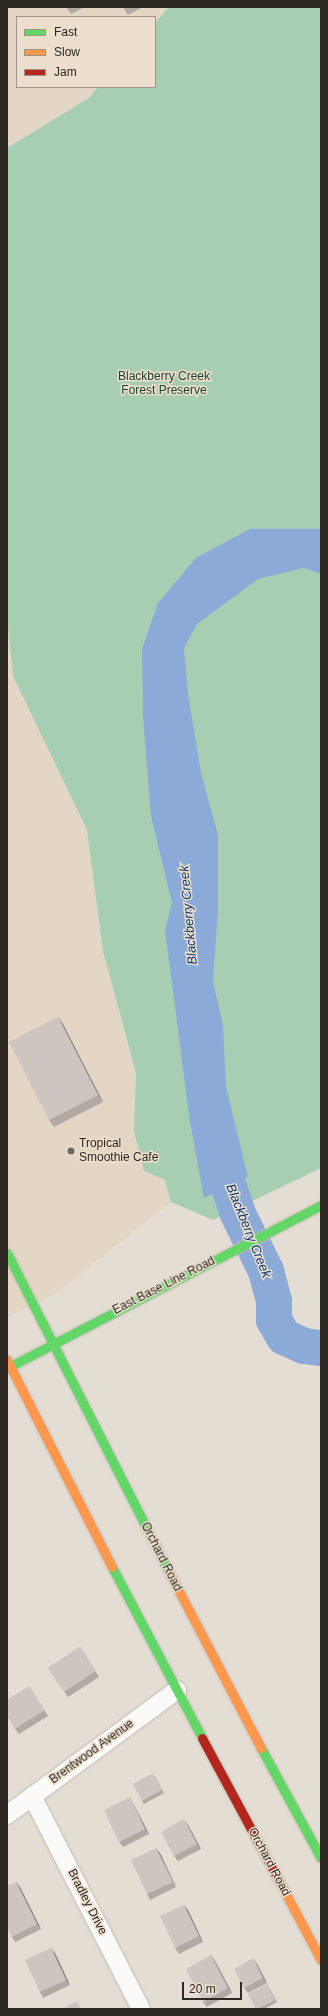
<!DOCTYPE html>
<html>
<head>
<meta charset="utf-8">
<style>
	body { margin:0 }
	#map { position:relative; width:328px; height:2016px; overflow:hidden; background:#e4ddd3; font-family:Helvetica,sans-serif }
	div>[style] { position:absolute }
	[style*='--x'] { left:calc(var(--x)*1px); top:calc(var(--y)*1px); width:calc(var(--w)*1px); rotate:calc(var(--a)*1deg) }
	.built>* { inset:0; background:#e3d6c4 }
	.green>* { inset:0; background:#a7ceb2 }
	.water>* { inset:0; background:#8caad7 }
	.river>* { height:36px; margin:-18px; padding:0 18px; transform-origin:18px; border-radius:18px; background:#8caad7 }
	.roads { filter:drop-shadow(0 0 1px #c1bcb4) drop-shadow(0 0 1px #c1bcb4) }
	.street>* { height:18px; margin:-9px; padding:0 9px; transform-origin:9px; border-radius:9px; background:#fbfaf8 }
	.fast>* { height:9px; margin:-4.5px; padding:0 4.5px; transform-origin:4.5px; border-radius:4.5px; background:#63d668 }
	.slow>* { height:9px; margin:-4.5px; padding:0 4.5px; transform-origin:4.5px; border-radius:4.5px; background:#ff974d }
	.jam>* { height:9px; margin:-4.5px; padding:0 4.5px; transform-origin:4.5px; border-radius:4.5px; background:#b3261e }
	.wall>* { inset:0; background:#b0a9a4 }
	.shaded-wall>* { inset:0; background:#908a86 }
	.building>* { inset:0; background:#cdc5bf }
	.dots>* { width:11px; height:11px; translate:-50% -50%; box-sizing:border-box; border:2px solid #ebdecc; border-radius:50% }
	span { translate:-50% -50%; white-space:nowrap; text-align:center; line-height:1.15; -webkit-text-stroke:3px #ebdecc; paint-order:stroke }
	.park-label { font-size:12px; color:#1b432e }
	.poi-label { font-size:12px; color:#2d2822 }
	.left { translate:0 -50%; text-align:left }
	.street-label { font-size:12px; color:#2d2822 }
	.water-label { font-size:13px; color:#093674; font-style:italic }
	.frame { position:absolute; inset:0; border:8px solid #2d2822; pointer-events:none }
	.legend { position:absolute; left:16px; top:16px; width:140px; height:72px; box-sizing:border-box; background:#ebdecc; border:1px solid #9f9588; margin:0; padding:5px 7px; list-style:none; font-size:12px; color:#2d2822 }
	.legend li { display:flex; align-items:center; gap:8px; height:20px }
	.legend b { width:20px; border:1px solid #9f9588 }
	.scale { position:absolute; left:182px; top:1982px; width:60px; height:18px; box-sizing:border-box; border:2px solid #2d2822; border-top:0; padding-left:5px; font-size:12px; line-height:14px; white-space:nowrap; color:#2d2822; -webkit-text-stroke:3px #ebdecc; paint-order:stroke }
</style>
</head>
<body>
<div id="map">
	<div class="built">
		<div style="clip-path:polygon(7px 7px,169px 7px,155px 23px,155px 17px,17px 17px,17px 87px,98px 87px,89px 98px,7px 148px)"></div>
		<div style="clip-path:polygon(7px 619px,13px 676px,87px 830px,103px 951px,171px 1202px,56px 1293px,7px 1317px)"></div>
	</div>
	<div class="green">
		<div style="clip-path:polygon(169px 7px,321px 7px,321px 1168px,213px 1220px,171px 1202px,165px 1180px,144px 1171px,134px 1131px,136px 1073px,103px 951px,87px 830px,13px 676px,7px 619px,7px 148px,89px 98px,98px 87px,155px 87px,155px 23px)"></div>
	</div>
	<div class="water">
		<div style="clip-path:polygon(250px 529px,321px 529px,321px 574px,304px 568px,258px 579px,197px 624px,184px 648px,188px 694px,201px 773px,218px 835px,218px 910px,213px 981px,223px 1026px,226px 1087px,248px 1177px,204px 1198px,190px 1122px,165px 930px,172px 903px,151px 816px,143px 716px,142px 649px,158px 603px,196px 558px)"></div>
	</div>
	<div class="river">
		<div style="--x:213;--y:1139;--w:79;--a:71.6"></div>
		<div style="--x:238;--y:1214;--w:64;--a:63.8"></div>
		<div style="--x:266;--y:1271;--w:31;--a:75"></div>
		<div style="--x:274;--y:1301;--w:19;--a:90"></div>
		<div style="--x:274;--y:1320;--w:20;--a:60"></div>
		<div style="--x:284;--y:1337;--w:22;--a:24"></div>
		<div style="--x:304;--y:1346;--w:17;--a:7"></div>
	</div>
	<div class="roads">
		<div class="street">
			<div style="--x:32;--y:1796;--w:239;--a:62.9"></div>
			<div style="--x:7;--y:1815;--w:211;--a:-36.3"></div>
		</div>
		<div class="fast">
			<div style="--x:7;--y:1253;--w:358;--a:63.1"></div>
			<div style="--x:7;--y:1368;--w:354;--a:-27.4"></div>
			<div style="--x:112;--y:1567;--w:193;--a:62.2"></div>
			<div style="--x:261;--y:1748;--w:125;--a:61.4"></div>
		</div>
		<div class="slow">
			<div style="--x:7;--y:1360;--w:232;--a:63.1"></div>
			<div style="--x:169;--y:1572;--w:199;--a:62.4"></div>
			<div style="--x:279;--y:1881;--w:89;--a:62"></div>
		</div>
		<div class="jam">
			<div style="--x:202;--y:1738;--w:162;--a:61.7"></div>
		</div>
	</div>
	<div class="wall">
		<div style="clip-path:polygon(66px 7px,85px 7px,71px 14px)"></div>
		<div style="clip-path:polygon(123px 7px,143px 7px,128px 15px)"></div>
		<div style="clip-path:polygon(58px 1017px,63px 1024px,103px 1102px,54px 1127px,49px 1120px)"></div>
		<div style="clip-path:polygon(80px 1647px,99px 1677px,68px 1697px,48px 1668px)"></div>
		<div style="clip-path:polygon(29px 1686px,48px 1716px,19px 1734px,15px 1729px)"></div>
		<div style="clip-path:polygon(155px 1776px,164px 1793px,144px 1804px,142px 1801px)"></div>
		<div style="clip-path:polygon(130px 1797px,133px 1803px,149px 1834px,123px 1847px,119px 1842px)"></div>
		<div style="clip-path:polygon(188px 1825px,201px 1849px,178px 1861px,174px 1856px)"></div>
		<div style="clip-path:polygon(160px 1853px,176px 1887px,150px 1900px,147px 1894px)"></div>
		<div style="clip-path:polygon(16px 1882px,20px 1887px,41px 1929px,15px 1942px,12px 1937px)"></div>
		<div style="clip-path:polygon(184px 1905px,188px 1910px,203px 1942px,179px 1954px,175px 1948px)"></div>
		<div style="clip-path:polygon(55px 1953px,70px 1985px,43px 1998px,40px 1992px)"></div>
		<div style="clip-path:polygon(211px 1955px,215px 1961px,232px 1993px,207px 2007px,203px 2002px)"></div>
		<div style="clip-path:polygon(257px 1964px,267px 1983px,248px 1993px,244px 1988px)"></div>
		<div style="clip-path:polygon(269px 1987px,277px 2002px,264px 2009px,256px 2009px)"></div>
	</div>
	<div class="shaded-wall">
		<div style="clip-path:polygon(58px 1017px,63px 1024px,103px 1102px,98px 1095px)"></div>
		<div style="clip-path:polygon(130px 1797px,133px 1803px,149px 1834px,145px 1829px)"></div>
		<div style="clip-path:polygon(184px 1819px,188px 1825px,201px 1849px,197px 1844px)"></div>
		<div style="clip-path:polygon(156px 1848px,160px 1853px,176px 1887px,173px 1882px)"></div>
		<div style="clip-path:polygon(16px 1882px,20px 1887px,41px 1929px,37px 1924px)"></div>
		<div style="clip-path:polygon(184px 1905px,188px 1910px,203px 1942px,199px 1936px)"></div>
		<div style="clip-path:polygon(51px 1948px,55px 1953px,70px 1985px,66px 1980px)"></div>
		<div style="clip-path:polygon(211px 1955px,215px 1961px,232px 1993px,228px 1988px)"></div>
		<div style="clip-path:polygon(253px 1958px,257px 1964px,267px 1983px,263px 1978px)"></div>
	</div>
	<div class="building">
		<div style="clip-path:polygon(58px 1017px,98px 1095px,49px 1120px,9px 1042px)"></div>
		<div style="clip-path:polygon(80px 1647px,96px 1671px,64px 1692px,48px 1668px)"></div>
		<div style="clip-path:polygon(29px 1686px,45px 1710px,15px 1729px,7px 1716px,7px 1700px)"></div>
		<div style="clip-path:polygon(153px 1773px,162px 1790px,142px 1801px,133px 1784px)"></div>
		<div style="clip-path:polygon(130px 1797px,145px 1829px,119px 1842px,104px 1810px)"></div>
		<div style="clip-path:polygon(184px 1819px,197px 1844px,174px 1856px,161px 1832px)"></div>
		<div style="clip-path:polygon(156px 1848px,173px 1882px,147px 1894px,131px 1860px)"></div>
		<div style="clip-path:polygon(16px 1882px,37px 1924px,12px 1937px,7px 1927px,7px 1886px)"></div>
		<div style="clip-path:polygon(184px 1905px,199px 1936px,175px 1948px,160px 1916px)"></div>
		<div style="clip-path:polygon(51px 1948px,66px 1980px,40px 1992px,25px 1960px)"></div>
		<div style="clip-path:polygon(211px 1955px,228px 1988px,203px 2002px,186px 1969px)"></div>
		<div style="clip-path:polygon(253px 1958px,263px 1978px,244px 1988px,234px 1969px)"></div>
		<div style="clip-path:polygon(267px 1984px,275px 2000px,257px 2009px,256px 2009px,248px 1994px)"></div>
		<div style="clip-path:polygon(77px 2001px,81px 2009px,62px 2009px)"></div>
	</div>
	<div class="dots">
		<div style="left:71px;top:1151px;background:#6d6760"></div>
	</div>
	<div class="park-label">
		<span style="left:164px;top:384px">Blackberry Creek<br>Forest Preserve</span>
	</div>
	<div class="poi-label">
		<span class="left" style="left:79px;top:1151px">Tropical<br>Smoothie Cafe</span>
	</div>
	<div class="street-label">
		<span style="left:164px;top:1286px;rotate:-27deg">East Base Line Road</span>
		<span style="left:161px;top:1557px;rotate:63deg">Orchard Road</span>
		<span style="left:92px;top:1752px;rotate:-36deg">Brentwood Avenue</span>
		<span style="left:269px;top:1862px;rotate:62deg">Orchard Road</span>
		<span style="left:87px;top:1902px;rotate:63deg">Bradley Drive</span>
	</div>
	<div class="water-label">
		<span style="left:189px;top:915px;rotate:-95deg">Blackberry Creek</span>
		<span style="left:248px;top:1231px;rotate:68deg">Blackberry Creek</span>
	</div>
	<div class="frame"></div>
	<ul class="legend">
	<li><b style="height:5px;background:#63d668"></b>Fast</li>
	<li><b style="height:5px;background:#ff974d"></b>Slow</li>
	<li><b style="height:5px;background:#b3261e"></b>Jam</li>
	</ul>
	<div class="scale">20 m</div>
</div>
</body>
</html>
